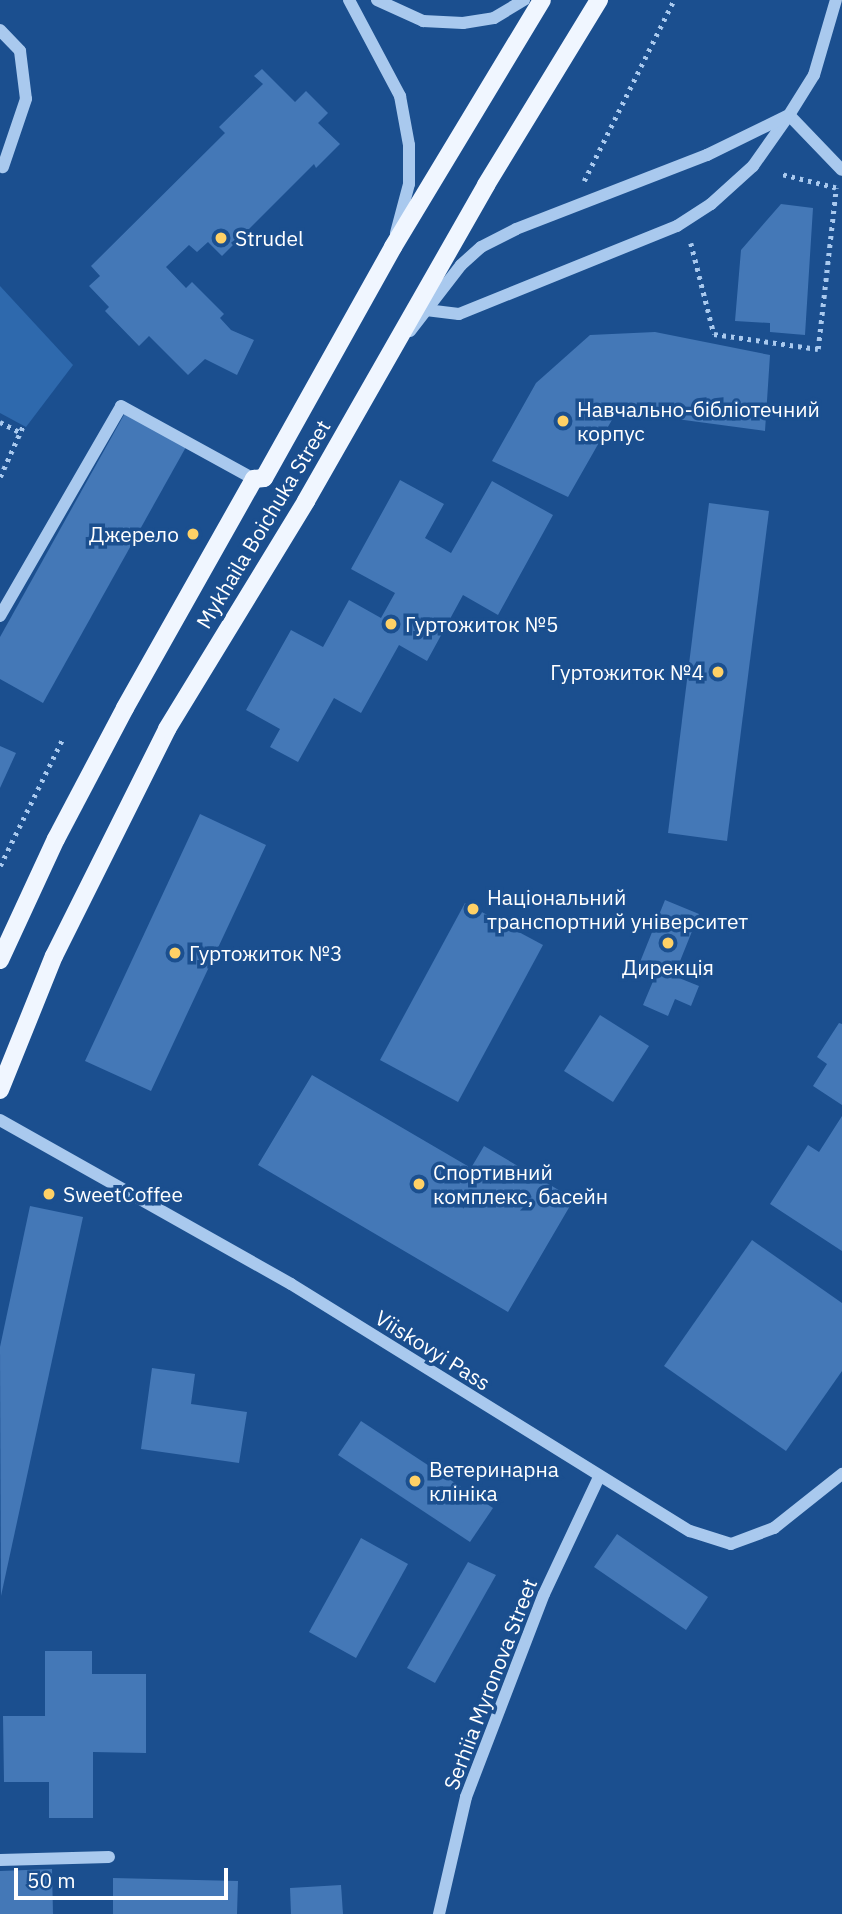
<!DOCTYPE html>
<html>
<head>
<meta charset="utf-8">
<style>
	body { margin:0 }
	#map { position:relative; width:842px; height:1914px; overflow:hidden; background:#1b4f8f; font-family:"IBM Plex Sans",sans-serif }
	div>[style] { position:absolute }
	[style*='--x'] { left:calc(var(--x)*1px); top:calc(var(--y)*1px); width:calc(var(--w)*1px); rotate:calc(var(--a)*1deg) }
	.green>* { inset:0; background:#2e69ad }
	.building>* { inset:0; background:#4478b7 }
	.path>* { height:4.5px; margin-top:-2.25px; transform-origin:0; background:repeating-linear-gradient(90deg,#a9c9ee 0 3.5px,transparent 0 8.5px) }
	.minor>* { height:12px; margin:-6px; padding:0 6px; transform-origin:6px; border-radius:6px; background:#a9c9ee }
	.major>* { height:18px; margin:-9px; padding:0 9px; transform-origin:9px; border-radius:9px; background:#f0f6ff }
	.dots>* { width:19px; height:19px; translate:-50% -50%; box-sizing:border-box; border:4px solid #1b4f8f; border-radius:50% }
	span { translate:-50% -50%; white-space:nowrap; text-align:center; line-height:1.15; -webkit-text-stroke:7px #1b4f8f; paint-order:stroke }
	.poi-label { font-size:21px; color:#fff }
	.left { translate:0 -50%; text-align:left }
	.right { translate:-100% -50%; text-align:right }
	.street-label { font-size:21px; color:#fff }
	.scale { position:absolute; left:14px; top:1868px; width:214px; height:32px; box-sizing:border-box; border:4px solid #fff; border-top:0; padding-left:9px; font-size:21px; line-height:24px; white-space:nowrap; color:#fff; -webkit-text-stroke:5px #1b4f8f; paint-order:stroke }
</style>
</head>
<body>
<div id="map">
	<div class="green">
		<div style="clip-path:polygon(0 286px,73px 365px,26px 427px,0 413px)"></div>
	</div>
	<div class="building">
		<div style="clip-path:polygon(262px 69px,295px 102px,306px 91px,328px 113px,318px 123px,340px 144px,316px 168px,314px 164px,222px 256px,208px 242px,197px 252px,189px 245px,166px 267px,186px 288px,192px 282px,224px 314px,220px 318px,231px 330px,254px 340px,237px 375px,205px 359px,188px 375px,149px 336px,139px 346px,105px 311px,109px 307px,89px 286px,100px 276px,91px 266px,225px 133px,219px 127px,263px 84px,254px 76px)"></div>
		<div style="clip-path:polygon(781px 204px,813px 208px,805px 335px,770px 332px,770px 323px,735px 321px,741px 250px)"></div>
		<div style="clip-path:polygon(655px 332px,770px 355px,765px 431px,617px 411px,568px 497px,492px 461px,536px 383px,590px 335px)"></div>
		<div style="clip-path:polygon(125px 413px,186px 447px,43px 703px,0 679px,0 637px)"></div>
		<div style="clip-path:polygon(400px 480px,444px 504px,425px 538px,451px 553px,492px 481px,553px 515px,498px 615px,463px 595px,427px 661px,399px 645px,361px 713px,334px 698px,298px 762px,270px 747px,280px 729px,246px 710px,291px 630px,323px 647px,349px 600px,381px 618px,395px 593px,351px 569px)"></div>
		<div style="clip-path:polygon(709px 503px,769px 511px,727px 841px,668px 833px)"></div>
		<div style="clip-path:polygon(0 746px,16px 753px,0 788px)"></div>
		<div style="clip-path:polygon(200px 814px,266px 845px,151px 1091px,85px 1061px)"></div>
		<div style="clip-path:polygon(665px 900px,699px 914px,674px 976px,699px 986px,691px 1006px,675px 999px,668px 1016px,643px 1005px,654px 979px,636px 972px)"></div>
		<div style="clip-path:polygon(465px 903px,543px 945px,458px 1102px,380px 1060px)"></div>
		<div style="clip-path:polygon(600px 1015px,649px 1046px,613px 1102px,564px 1071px)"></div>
		<div style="clip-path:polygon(839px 1023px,842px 1024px,842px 1105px,813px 1086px,827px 1064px,817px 1057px)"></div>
		<div style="clip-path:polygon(312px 1075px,471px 1168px,484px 1146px,574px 1199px,508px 1312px,258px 1165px)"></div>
		<div style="clip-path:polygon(842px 1116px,842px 1251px,770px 1204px,808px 1145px,819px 1152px)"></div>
		<div style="clip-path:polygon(30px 1206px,83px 1217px,1px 1596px,0 1347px)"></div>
		<div style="clip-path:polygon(752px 1240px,842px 1303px,842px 1371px,786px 1451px,664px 1366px)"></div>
		<div style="clip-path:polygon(152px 1368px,195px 1374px,191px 1404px,247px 1412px,239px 1463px,141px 1449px)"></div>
		<div style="clip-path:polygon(361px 1421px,493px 1508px,470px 1542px,338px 1455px)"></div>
		<div style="clip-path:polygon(617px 1534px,708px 1597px,686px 1630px,594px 1567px)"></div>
		<div style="clip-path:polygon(361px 1538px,408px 1564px,356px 1658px,309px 1632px)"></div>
		<div style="clip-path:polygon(468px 1562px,496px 1575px,435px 1683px,407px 1668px)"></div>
		<div style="clip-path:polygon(45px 1651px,92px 1651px,92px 1674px,146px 1674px,146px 1753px,93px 1752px,93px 1818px,49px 1818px,49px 1782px,4px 1782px,3px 1716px,45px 1716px)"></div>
		<div style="clip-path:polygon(52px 1869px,53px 1914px,0 1914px,0 1871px)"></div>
		<div style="clip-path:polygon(113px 1878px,238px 1881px,237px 1914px,113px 1914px)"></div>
		<div style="clip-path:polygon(341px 1885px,343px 1914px,291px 1914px,290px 1888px)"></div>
	</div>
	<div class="path">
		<div style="--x:584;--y:181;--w:202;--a:-63.6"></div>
		<div style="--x:691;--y:243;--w:94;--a:75.8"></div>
		<div style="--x:714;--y:334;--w:105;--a:8.2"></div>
		<div style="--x:818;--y:349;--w:162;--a:-83.6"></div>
		<div style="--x:836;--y:188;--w:59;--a:-166.2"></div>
		<div style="--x:0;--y:422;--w:22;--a:27"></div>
		<div style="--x:0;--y:477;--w:56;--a:-65.7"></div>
		<div style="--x:0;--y:866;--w:140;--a:-63.8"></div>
	</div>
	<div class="minor">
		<div style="--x:349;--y:0;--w:109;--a:62"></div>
		<div style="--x:400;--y:96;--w:50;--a:79.6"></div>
		<div style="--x:409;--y:145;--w:39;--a:90"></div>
		<div style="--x:409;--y:184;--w:51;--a:104.9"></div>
		<div style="--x:377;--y:0;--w:51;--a:24.5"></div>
		<div style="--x:423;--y:21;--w:40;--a:2.9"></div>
		<div style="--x:463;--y:23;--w:31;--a:-9"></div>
		<div style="--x:494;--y:18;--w:35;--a:-31"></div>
		<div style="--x:0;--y:30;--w:29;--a:46"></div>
		<div style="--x:20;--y:51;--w:48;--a:82.9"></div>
		<div style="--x:26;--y:99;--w:72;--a:108.7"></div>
		<div style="--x:789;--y:115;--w:76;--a:46.1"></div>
		<div style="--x:426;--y:310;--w:33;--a:7"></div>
		<div style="--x:459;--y:314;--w:235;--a:-22"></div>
		<div style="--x:677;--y:226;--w:40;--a:-32.9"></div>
		<div style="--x:711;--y:204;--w:57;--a:-42.1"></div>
		<div style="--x:753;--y:166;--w:62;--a:-54.8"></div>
		<div style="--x:789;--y:115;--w:47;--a:-58"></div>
		<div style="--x:814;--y:75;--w:78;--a:-73.7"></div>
		<div style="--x:410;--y:331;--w:83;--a:-52.3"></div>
		<div style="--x:461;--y:265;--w:27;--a:-42"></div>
		<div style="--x:481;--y:247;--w:39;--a:-27"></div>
		<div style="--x:516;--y:229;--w:205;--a:-21.2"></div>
		<div style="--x:707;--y:155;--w:89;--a:-26"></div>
		<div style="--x:0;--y:616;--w:242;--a:-60"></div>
		<div style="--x:121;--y:406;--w:152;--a:28.8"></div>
		<div style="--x:0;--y:1120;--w:334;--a:29.4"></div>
		<div style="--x:291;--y:1284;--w:469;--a:31.8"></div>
		<div style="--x:690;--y:1531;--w:43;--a:17.6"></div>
		<div style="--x:731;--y:1544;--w:46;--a:-20.4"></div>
		<div style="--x:774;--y:1528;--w:87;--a:-38.5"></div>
		<div style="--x:0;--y:1860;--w:109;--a:-1.6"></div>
		<div style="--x:439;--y:1914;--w:120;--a:-77"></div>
		<div style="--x:466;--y:1797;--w:217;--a:-69"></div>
		<div style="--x:544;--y:1594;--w:129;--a:-64.8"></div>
	</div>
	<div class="major">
		<div style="--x:0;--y:960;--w:133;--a:-65.2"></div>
		<div style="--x:56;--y:839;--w:148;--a:-62.2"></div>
		<div style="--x:125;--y:708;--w:263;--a:-60.6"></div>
		<div style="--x:254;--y:479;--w:10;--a:-6"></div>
		<div style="--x:264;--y:478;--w:265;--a:-60.8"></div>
		<div style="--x:393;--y:247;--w:288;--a:-58.9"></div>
		<div style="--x:0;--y:1090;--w:144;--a:-68.1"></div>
		<div style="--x:54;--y:956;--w:254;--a:-63.5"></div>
		<div style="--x:167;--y:729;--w:267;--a:-58.6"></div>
		<div style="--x:306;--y:501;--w:364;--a:-60.3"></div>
		<div style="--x:486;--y:185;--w:217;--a:-58.6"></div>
	</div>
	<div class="dots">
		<div style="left:221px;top:238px;background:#ffd166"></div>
		<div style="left:563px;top:421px;background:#ffd166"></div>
		<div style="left:193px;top:534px;background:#ffd166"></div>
		<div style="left:391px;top:624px;background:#ffd166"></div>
		<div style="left:718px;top:672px;background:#ffd166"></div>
		<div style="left:473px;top:909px;background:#ffd166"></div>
		<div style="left:668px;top:943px;background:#ffd166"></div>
		<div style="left:175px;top:953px;background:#ffd166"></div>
		<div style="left:419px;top:1184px;background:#ffd166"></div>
		<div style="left:49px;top:1194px;background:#ffd166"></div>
		<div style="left:415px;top:1481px;background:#ffd166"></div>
	</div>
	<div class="poi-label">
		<span class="left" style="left:235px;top:238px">Strudel</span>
		<span class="left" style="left:577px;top:421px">Навчально-бібліотечний<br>корпус</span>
		<span class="right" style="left:179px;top:534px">Джерело</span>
		<span class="left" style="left:405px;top:624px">Гуртожиток №5</span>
		<span class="right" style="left:704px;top:672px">Гуртожиток №4</span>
		<span class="left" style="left:487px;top:909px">Національний<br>транспортний університет</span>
		<span class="left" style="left:189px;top:953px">Гуртожиток №3</span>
		<span style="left:668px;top:967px">Дирекція</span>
		<span class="left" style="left:433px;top:1184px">Спортивний<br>комплекс, басейн</span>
		<span class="left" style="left:63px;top:1194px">SweetCoffee</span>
		<span class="left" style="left:429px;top:1481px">Ветеринарна<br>клініка</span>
	</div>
	<div class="street-label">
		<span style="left:263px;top:524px;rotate:-59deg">Mykhaila Boichuka Street</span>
		<span style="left:433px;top:1350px;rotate:32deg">Viiskovyi Pass</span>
		<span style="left:490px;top:1684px;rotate:-69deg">Serhiia Myronova Street</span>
	</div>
	<div class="scale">50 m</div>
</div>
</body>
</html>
